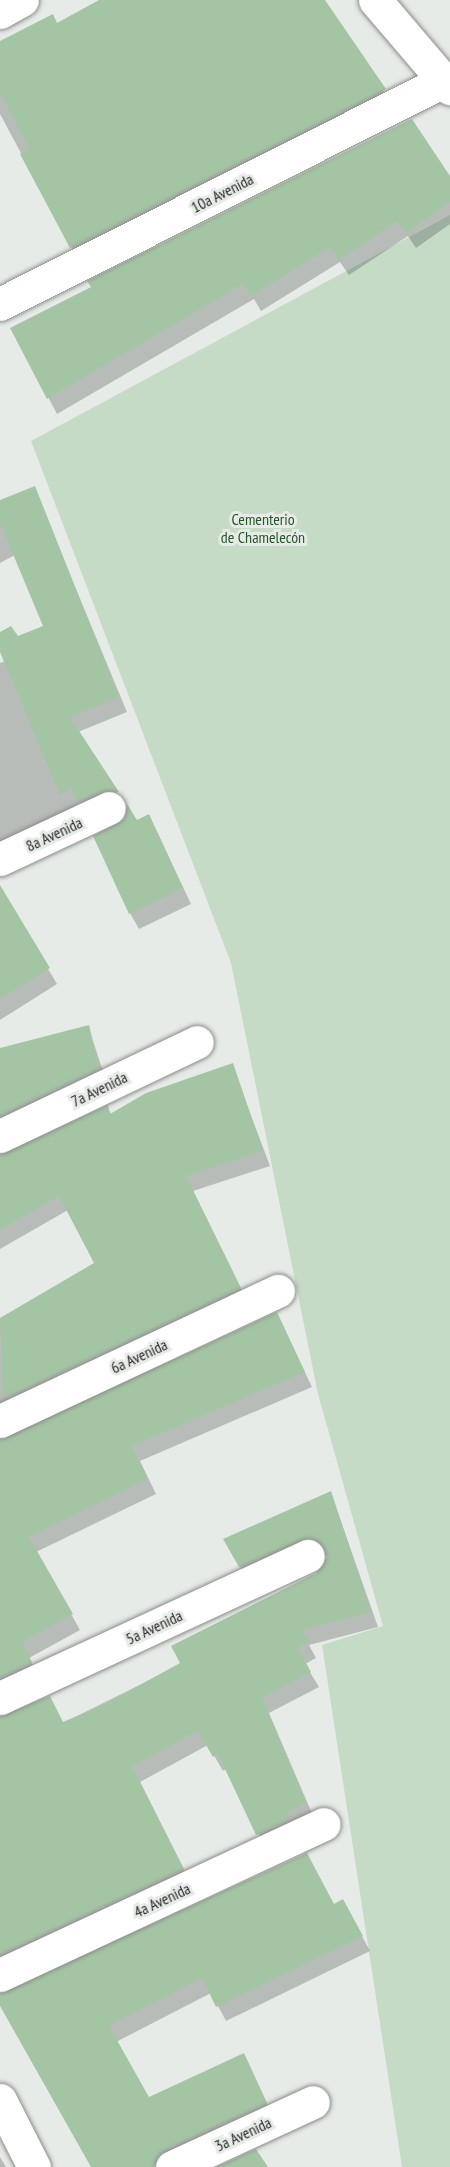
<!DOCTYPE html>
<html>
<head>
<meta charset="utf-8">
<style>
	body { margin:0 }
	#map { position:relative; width:450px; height:2167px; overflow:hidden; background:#e7ebe7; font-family:"PT Sans Narrow",sans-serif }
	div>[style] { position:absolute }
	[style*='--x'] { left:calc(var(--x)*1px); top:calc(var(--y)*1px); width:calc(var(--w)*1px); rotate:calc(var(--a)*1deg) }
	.green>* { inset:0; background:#c5dbc6 }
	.shadow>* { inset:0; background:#0003 }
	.building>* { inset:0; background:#a4c5a4 }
	.roads { filter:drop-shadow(0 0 2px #898c89) drop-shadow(0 0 2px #898c89) }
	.street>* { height:33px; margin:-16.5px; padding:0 16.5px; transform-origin:16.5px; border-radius:16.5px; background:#fff }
	.secondary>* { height:33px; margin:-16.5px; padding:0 16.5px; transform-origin:16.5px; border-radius:16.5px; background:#fff }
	span { translate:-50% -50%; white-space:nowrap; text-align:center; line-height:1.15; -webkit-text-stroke:6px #e7ebe7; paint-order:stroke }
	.street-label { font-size:16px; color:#262726 }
	.park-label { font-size:16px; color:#27562b }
</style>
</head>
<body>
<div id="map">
	<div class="green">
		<div style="clip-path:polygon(450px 215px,450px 2167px,402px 2167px,322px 1645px,383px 1626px,318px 1394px,231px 963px,31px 441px)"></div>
	</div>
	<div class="shadow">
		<div style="clip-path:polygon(102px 0,298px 0,342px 28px,394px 107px,81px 265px,0 114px,0 43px,57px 24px)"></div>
		<div style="clip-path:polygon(450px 178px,450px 224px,416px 248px,408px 236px,349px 275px,340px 262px,261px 311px,254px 299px,57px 414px,12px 329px)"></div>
		<div style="clip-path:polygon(34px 488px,127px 712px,78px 732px,126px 807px,111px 806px,88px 817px,80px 803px,0 854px,0 663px,5px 661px,0 645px,44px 627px,15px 555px,0 563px,0 502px)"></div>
		<div style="clip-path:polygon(136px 822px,157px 832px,191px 904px,139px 929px,130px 913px)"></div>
		<div style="clip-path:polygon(0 888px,57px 984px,0 1020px)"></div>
		<div style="clip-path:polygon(88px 1026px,107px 1083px,0 1134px,0 1050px)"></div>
		<div style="clip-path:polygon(232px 1065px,270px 1166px,193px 1191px,248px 1303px,0 1419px,0 1320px,96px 1264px,68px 1210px,0 1249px,0 1154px,107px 1107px,112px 1115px)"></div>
		<div style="clip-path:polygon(277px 1314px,312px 1387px,140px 1461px,156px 1494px,36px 1552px,80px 1630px,29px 1658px,40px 1678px,0 1696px,0 1441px)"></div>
		<div style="clip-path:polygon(331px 1493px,378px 1627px,309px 1645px,316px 1658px,305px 1664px,319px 1687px,269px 1713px,314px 1818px,266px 1849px,226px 1769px,223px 1771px,208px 1745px,140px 1782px,191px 1884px,0 1974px,0 1716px,63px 1723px,182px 1664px,317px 1574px,328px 1558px,319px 1552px,249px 1582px,225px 1540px)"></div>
		<div style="clip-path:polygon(334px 1906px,351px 1916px,370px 1951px,226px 2021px,211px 1993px,116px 2042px,148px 2099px,243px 2054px,274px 2118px,167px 2167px,154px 2144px,113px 2167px,93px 2167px,0 2003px,0 1993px)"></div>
		<div style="clip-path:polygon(0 2157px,6px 2167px,0 2167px)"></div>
	</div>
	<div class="building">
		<div style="clip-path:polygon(99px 0,325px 0,386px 89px,70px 248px,20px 154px,29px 149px,0 93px,0 41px,53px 14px,57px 23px)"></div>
		<div style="clip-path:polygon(412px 119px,450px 176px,450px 202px,406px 233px,397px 221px,339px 260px,330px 247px,251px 296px,243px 284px,47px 399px,10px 328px,91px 287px,87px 281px)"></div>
		<div style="clip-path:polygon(35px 486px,119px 697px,70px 717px,119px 792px,102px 791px,77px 802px,71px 788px,60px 795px,0 652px,0 632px,11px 626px,18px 636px,43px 626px,0 523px,0 500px)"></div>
		<div style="clip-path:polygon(127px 804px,137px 820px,149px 814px,183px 888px,129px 914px,93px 836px,124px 819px)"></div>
		<div style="clip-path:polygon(0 885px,50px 968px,0 999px)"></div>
		<div style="clip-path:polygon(89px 1025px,99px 1068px,0 1115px,0 1048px)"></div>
		<div style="clip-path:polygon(233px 1063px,263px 1151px,186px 1176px,241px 1288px,3px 1399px,0 1318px,94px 1263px,59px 1196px,0 1230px,0 1155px,108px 1105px,110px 1114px,146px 1093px)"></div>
		<div style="clip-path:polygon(277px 1312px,305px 1372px,132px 1446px,148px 1479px,29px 1537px,73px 1614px,22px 1642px,32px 1662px,0 1677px,0 1439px)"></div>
		<div style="clip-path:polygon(331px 1491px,371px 1612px,302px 1630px,309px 1642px,298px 1648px,311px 1672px,262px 1698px,306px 1803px,286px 1813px,290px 1819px,256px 1835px,218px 1754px,213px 1757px,198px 1731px,132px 1766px,184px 1869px,0 1954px,0 1716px,50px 1696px,63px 1722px,105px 1704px,180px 1663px,171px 1646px,316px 1573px,327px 1557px,325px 1548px,310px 1537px,239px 1567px,223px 1539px)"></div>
		<div style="clip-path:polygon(307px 1853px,334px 1904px,343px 1899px,363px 1936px,216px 2007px,202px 1978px,109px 2026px,149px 2097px,244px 2053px,267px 2103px,164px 2150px,154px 2167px,91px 2167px,0 2006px,0 1993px)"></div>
		<div style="clip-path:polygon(256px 2149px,268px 2167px,217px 2167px)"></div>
	</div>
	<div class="roads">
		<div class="street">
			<div style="--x:0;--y:12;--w:25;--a:-29"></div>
			<div style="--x:0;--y:304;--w:497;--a:-26.7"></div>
			<div style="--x:0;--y:859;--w:120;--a:-25.1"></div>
			<div style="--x:0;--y:1136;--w:218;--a:-25.5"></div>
			<div style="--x:0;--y:1421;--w:307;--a:-25.1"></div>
			<div style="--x:0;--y:1698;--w:339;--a:-24.8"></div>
			<div style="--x:0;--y:1975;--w:357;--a:-25"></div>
			<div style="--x:0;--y:2100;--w:75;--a:63.1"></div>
			<div style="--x:172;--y:2167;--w:155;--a:-24.7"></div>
		</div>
		<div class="secondary">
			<div style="--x:375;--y:0;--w:116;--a:49.6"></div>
		</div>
	</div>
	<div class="street-label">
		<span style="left:222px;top:193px;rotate:-27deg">10a Avenida</span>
		<span style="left:54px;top:834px;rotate:-25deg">8a Avenida</span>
		<span style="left:99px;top:1089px;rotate:-26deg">7a Avenida</span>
		<span style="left:139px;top:1356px;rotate:-25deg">6a Avenida</span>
		<span style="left:154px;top:1627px;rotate:-25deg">5a Avenida</span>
		<span style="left:162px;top:1900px;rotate:-25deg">4a Avenida</span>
		<span style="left:243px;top:2134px;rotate:-25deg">3a Avenida</span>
	</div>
	<div class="park-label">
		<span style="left:263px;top:528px">Cementerio<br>de Chamelecón</span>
	</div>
</div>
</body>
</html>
